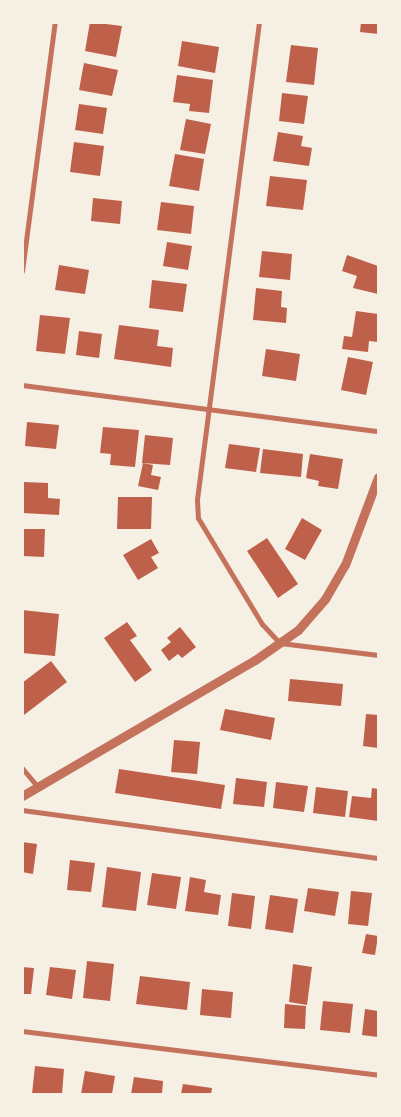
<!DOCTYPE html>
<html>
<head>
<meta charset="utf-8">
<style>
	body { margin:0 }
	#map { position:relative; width:401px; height:1117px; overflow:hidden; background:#f6efe4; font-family:"DM Sans",sans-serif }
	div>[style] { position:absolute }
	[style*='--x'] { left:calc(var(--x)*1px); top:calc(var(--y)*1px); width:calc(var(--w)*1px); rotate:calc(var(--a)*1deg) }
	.building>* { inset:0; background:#bf614a }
	.minor>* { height:5px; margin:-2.5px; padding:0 2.5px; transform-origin:2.5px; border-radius:2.5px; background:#c5725c }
	.tertiary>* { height:9px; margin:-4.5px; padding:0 4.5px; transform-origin:4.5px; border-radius:4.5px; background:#c5725c }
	span { translate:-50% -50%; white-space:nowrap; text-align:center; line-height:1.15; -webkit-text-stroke:5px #f6efe4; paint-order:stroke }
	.frame { position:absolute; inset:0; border:24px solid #f6efe4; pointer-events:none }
</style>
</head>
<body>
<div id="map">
	<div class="building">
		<div style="clip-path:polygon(90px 22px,122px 26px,116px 57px,85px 51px)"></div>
		<div style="clip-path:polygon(361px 22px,378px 22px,378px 34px,360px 32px)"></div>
		<div style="clip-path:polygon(182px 41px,219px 47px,215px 73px,178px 66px)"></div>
		<div style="clip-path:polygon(291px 45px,318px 48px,314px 85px,286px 82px)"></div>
		<div style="clip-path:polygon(84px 63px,118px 70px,112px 96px,79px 90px)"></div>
		<div style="clip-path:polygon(177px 75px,213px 80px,209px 113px,189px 111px,190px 104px,173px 102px)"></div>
		<div style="clip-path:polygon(282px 93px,308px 96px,304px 124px,279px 121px)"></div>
		<div style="clip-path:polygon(79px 104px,107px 108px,103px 134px,75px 130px)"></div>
		<div style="clip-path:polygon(186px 119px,211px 124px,205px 154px,180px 150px)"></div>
		<div style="clip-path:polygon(278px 132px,303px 136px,301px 146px,312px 148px,309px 166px,273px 161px)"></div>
		<div style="clip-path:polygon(74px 142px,104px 146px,100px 176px,70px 172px)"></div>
		<div style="clip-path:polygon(175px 154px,204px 159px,199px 191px,169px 186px)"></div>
		<div style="clip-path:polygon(270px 176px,307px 180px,303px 210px,266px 206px)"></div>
		<div style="clip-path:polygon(93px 198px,122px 201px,120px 224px,91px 221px)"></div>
		<div style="clip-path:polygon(161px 202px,194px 206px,191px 234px,157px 230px)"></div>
		<div style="clip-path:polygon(167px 242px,192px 246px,188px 270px,163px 266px)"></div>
		<div style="clip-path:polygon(262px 251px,292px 254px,290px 280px,259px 277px)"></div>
		<div style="clip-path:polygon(347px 255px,378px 266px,378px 294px,353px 288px,357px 276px,342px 271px)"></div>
		<div style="clip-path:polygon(59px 265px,89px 270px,85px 294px,55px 290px)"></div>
		<div style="clip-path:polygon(152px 280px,187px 284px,183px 312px,149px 308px)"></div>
		<div style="clip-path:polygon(256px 288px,282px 291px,281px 307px,287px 308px,286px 323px,253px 320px)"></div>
		<div style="clip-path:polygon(356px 311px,378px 314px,378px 342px,369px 341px,368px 352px,342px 349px,344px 336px,352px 337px)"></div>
		<div style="clip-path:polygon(40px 315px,70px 318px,65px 354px,36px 351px)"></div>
		<div style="clip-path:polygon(119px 325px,159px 330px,157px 346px,173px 348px,171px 367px,114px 359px)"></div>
		<div style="clip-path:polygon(79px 331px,102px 334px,99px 358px,76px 355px)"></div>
		<div style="clip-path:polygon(266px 349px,300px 354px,296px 381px,262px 376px)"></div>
		<div style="clip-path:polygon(348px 357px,373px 362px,366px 395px,341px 390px)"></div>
		<div style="clip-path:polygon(27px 422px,59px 425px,56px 449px,25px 446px)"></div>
		<div style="clip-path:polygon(103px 427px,139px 430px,135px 467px,110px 465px,111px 454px,100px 453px)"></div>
		<div style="clip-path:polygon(145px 435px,173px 438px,170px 465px,142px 463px)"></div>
		<div style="clip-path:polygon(229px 444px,260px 448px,256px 472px,225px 468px)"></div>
		<div style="clip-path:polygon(263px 449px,303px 454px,301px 477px,260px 473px)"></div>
		<div style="clip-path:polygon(310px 454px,343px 459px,338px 489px,318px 486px,319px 481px,306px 478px)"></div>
		<div style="clip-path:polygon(143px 463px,153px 465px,151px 475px,161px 477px,158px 490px,138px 486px)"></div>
		<div style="clip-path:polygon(24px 482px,48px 483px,48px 498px,60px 499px,59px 515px,22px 513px)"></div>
		<div style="clip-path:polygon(118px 497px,152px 497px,151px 529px,117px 529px)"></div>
		<div style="clip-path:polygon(302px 518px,322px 530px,305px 560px,285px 549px)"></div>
		<div style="clip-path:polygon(22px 529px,45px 529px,44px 557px,22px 556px)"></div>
		<div style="clip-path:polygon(267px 538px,298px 584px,278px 598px,247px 551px)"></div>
		<div style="clip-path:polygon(151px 539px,159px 553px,151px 557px,158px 568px,138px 580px,123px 555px)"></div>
		<div style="clip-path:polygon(22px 610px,59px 614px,55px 656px,22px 653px)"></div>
		<div style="clip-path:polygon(127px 622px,137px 636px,130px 640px,152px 670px,135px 682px,104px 638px)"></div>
		<div style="clip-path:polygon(180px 627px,196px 647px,182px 658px,178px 654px,169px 661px,161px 650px,171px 642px,167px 638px)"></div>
		<div style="clip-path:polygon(51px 661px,67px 682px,24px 715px,22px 683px)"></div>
		<div style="clip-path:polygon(290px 679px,343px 684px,341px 706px,288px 701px)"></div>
		<div style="clip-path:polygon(225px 709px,275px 718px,271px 740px,220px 730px)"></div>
		<div style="clip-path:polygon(366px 714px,378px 715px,378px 748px,363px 746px)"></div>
		<div style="clip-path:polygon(174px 740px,200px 742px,197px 774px,171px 772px)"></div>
		<div style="clip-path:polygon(119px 769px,225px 785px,221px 809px,115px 793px)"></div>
		<div style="clip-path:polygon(236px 778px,267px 782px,264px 807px,233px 804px)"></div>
		<div style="clip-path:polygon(276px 782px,308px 786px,304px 812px,273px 808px)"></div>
		<div style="clip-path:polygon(316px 787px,348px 791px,345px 817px,313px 813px)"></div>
		<div style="clip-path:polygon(372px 788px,378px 789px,378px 821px,349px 817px,352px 796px,371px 798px)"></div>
		<div style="clip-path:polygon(22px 842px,37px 844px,33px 874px,22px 872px)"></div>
		<div style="clip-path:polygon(70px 860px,95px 863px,91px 892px,67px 890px)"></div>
		<div style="clip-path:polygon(107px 867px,141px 872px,136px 911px,102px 907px)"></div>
		<div style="clip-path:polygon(152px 873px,181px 877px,176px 909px,147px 905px)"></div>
		<div style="clip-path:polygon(190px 877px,206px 880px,204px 892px,221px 895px,218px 915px,185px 911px)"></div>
		<div style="clip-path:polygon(308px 888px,339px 892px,335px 916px,304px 911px)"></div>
		<div style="clip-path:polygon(351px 891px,372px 893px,368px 926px,348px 924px)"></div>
		<div style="clip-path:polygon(232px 893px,255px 896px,251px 929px,228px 926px)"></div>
		<div style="clip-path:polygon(270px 895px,298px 899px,293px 933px,265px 929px)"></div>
		<div style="clip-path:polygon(366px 934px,378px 936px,375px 955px,362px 953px)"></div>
		<div style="clip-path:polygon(87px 961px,114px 964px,110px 1001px,83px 998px)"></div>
		<div style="clip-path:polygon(293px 964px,312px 967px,307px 1005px,289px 1002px)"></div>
		<div style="clip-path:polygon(22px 967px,34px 968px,31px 994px,22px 994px)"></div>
		<div style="clip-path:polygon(50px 967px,76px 970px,72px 999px,46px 995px)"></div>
		<div style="clip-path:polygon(140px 976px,190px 982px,187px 1010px,136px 1004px)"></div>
		<div style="clip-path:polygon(202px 989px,233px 992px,231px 1018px,200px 1015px)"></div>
		<div style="clip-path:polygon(323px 1001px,353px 1004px,350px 1033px,320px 1030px)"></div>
		<div style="clip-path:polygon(285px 1004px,306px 1006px,305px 1029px,284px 1028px)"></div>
		<div style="clip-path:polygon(365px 1009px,378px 1011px,378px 1037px,362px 1035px)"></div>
		<div style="clip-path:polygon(35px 1066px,64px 1069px,62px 1094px,32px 1094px)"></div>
		<div style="clip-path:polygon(85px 1071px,115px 1076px,112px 1094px,81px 1094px)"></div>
		<div style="clip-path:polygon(134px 1077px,163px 1081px,162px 1094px,131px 1094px)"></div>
		<div style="clip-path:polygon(183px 1084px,212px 1088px,211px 1094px,181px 1094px)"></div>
	</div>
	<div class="minor">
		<div style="--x:259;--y:22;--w:482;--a:97.4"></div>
		<div style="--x:197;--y:500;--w:18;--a:87"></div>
		<div style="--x:198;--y:518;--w:124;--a:58.9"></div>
		<div style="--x:262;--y:624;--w:26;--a:47"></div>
		<div style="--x:280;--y:643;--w:99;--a:7"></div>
		<div style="--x:22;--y:271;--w:251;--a:-82.5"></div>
		<div style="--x:22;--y:385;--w:359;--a:7.4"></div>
		<div style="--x:22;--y:768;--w:25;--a:50"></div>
		<div style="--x:22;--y:810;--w:359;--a:7.7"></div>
		<div style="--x:22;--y:1031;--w:359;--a:7"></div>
	</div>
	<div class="tertiary">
		<div style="--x:22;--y:796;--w:270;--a:-30.3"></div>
		<div style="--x:255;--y:660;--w:52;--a:-34.9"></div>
		<div style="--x:298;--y:630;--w:41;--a:-48.9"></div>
		<div style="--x:325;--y:599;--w:39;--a:-60"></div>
		<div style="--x:345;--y:565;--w:94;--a:-69.4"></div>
	</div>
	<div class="frame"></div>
</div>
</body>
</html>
